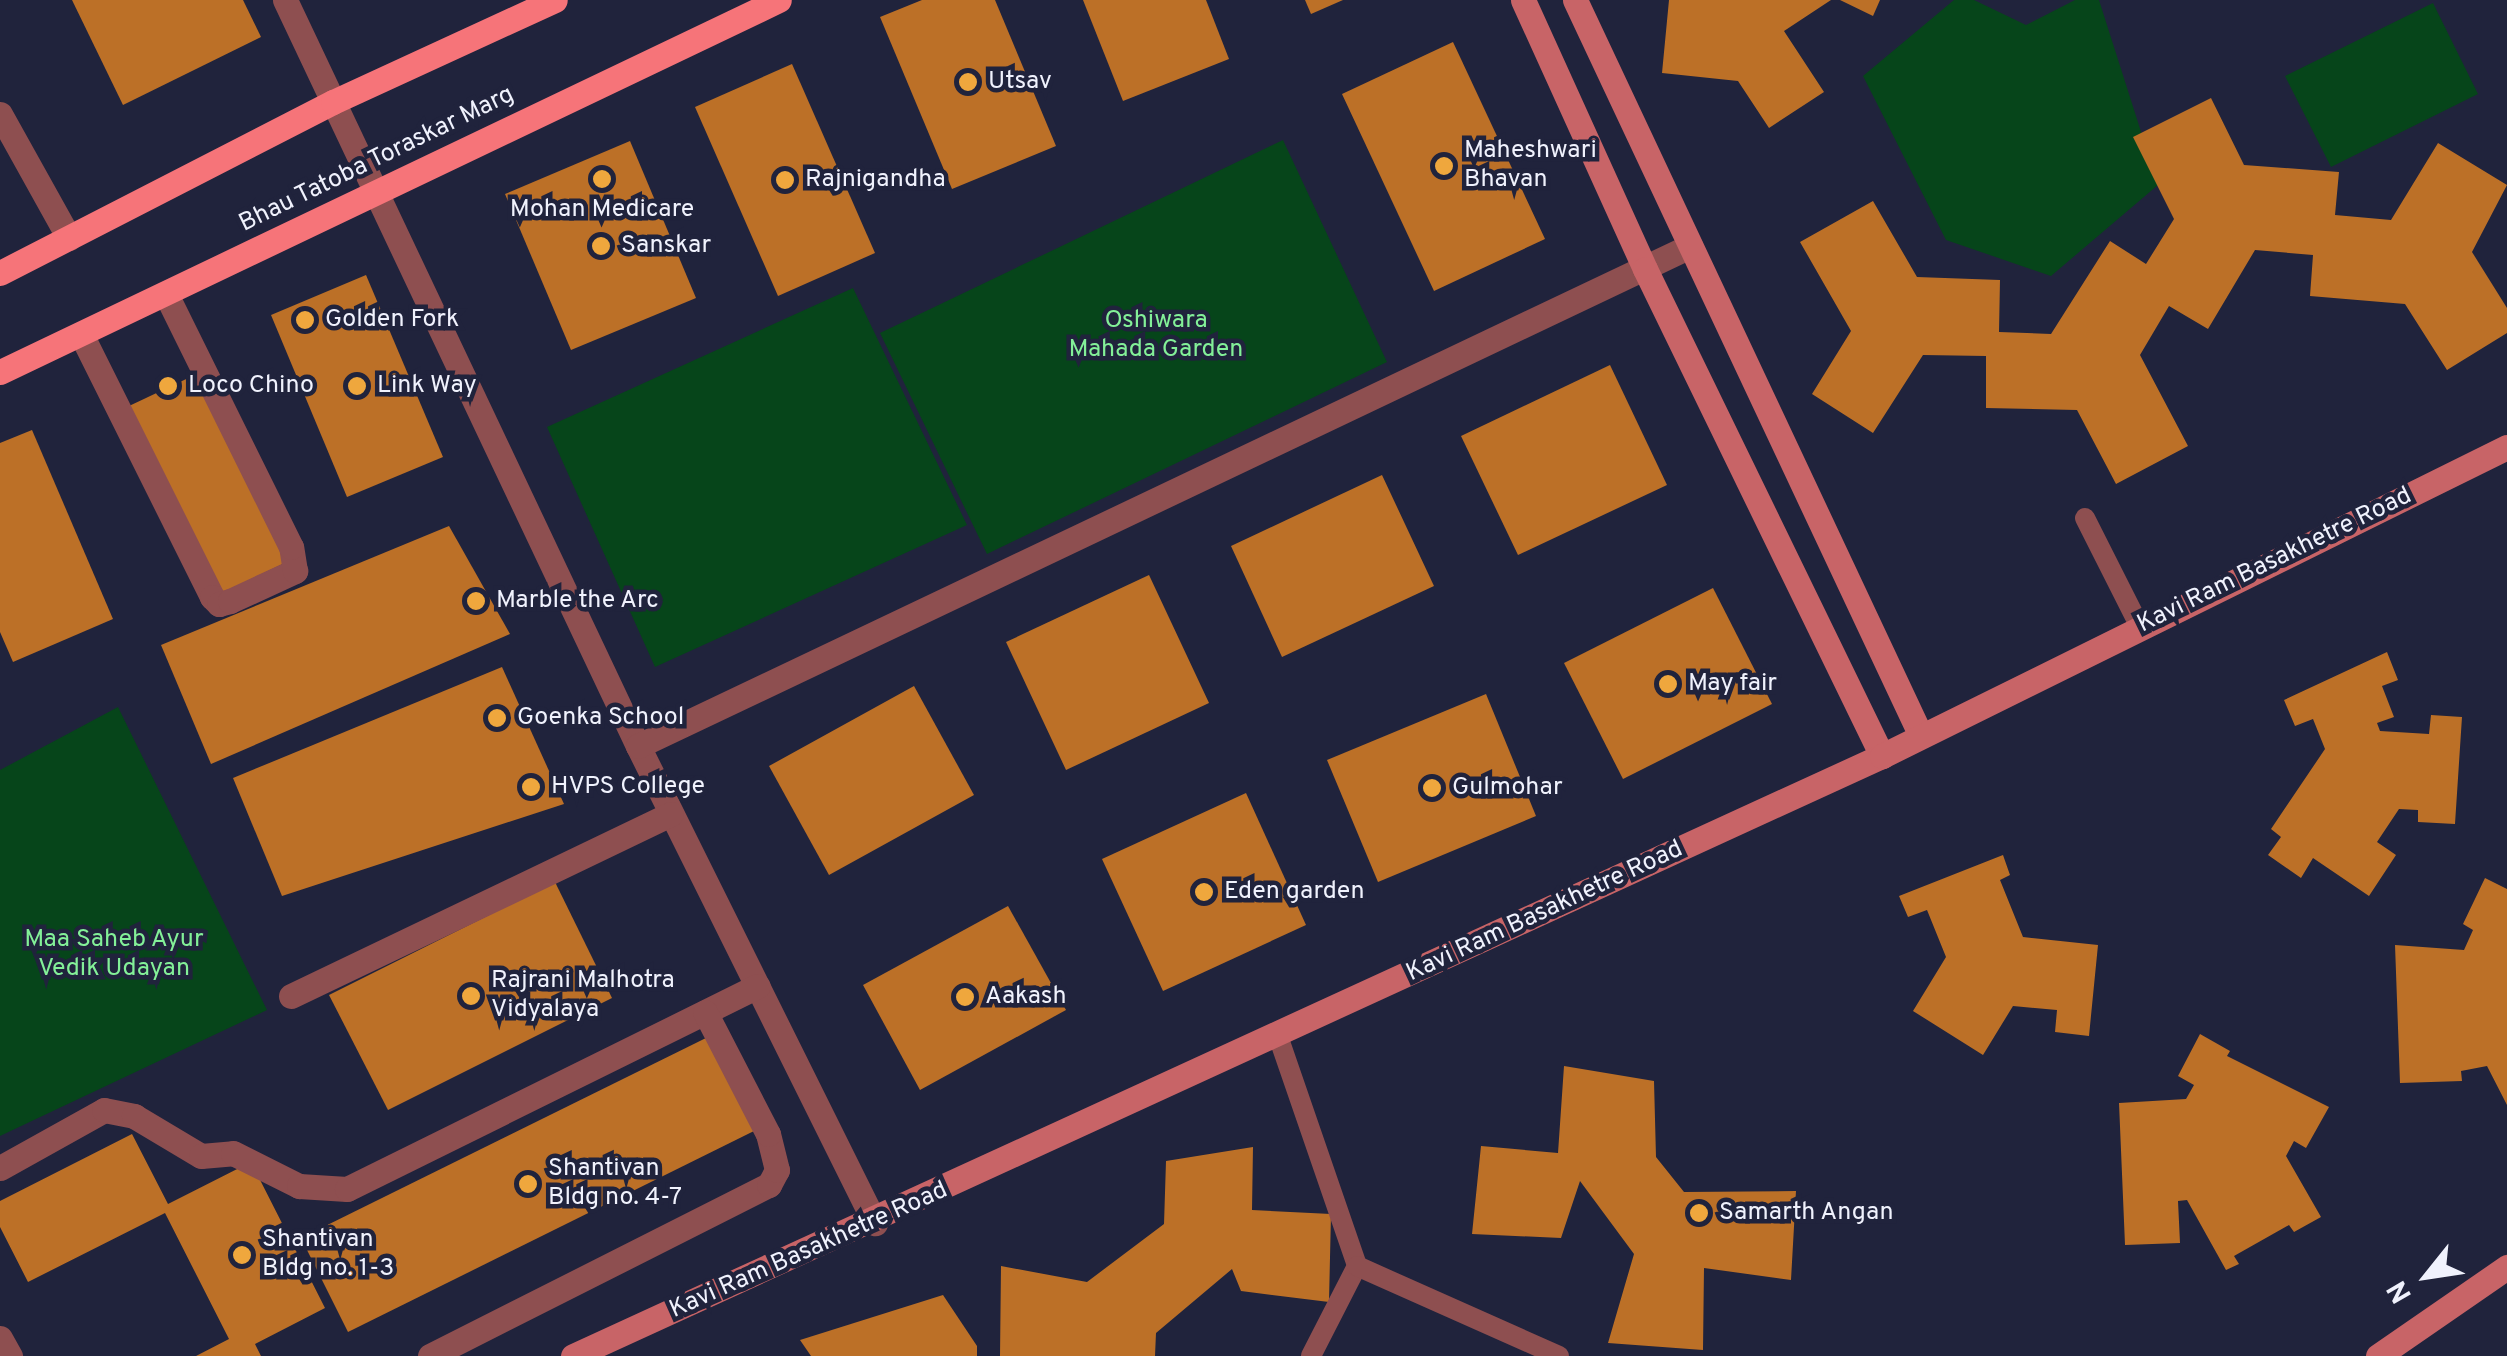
<!DOCTYPE html>
<html>
<head>
<meta charset="utf-8">
<style>
	body { margin:0 }
	#map { position:relative; width:2507px; height:1356px; overflow:hidden; background:#20233c; font-family:Overpass,sans-serif }
	div>[style] { position:absolute }
	[style*='--x'] { left:calc(var(--x)*1px); top:calc(var(--y)*1px); width:calc(var(--w)*1px); rotate:calc(var(--a)*1deg) }
	.green>* { inset:0; background:#06451a }
	.building>* { inset:0; background:#bc7027 }
	.lane>* { height:20px; margin:-10px; padding:0 10px; transform-origin:10px; border-radius:10px; background:#8e4f50 }
	.street>* { height:25px; margin:-12.5px; padding:0 12.5px; transform-origin:12.5px; border-radius:12.5px; background:#8e4f50 }
	.secondary>* { height:25px; margin:-12.5px; padding:0 12.5px; transform-origin:12.5px; border-radius:12.5px; background:#c86467 }
	.primary>* { height:25px; margin:-12.5px; padding:0 12.5px; transform-origin:12.5px; border-radius:12.5px; background:#f67479 }
	.dots>* { width:28px; height:28px; translate:-50% -50%; box-sizing:border-box; border:5px solid #20233c; border-radius:50% }
	span { translate:-50% -50%; white-space:nowrap; text-align:center; line-height:1.15; -webkit-text-stroke:9px #20233c; paint-order:stroke }
	.poi-label { font-size:25px; color:#f0f2fd }
	.left { translate:0 -50%; text-align:left }
	.street-label { font-size:25px; color:#f0f2fd }
	.park-label { font-size:25px; color:#83f098 }
	.north { position:absolute; left:2377px; top:1226px; width:100px; height:100px; -webkit-text-stroke:8px #20233c; paint-order:stroke; rotate:240deg; font-size:28px; font-weight:700; line-height:40px; text-align:center; color:#f0f2fd }
	.north::after { content:''; display:block; margin:auto; width:35px; height:45px; background:#f0f2fd; clip-path:polygon(50% 0,100% 100%,50% 72%,0 100%) }
</style>
</head>
<body>
<div id="map">
	<div class="green">
		<div style="clip-path:polygon(1954px 0,1974px 0,2026px 25px,2075px 0,2099px 0,2158px 185px,2051px 276px,1946px 240px,1863px 76px)"></div>
		<div style="clip-path:polygon(2433px 3px,2478px 94px,2331px 167px,2285px 76px)"></div>
		<div style="clip-path:polygon(1283px 140px,1387px 362px,987px 554px,880px 333px)"></div>
		<div style="clip-path:polygon(853px 288px,967px 525px,655px 667px,547px 427px)"></div>
		<div style="clip-path:polygon(118px 707px,267px 1010px,0 1136px,0 770px)"></div>
	</div>
	<div class="building">
		<div style="clip-path:polygon(72px 0,243px 0,261px 37px,123px 105px)"></div>
		<div style="clip-path:polygon(922px 0,995px 0,1056px 146px,952px 189px,880px 17px)"></div>
		<div style="clip-path:polygon(1083px 0,1206px 0,1229px 59px,1123px 101px)"></div>
		<div style="clip-path:polygon(1305px 0,1343px 0,1311px 14px)"></div>
		<div style="clip-path:polygon(1669px 0,1831px 0,1784px 31px,1824px 92px,1769px 128px,1738px 81px,1662px 73px)"></div>
		<div style="clip-path:polygon(1840px 0,1880px 0,1873px 16px)"></div>
		<div style="clip-path:polygon(1453px 42px,1545px 239px,1434px 291px,1342px 94px)"></div>
		<div style="clip-path:polygon(792px 64px,875px 253px,778px 296px,695px 107px)"></div>
		<div style="clip-path:polygon(2211px 98px,2244px 165px,2339px 172px,2335px 215px,2391px 220px,2438px 143px,2507px 185px,2472px 252px,2507px 308px,2507px 333px,2447px 370px,2405px 304px,2310px 296px,2313px 255px,2255px 250px,2208px 329px,2169px 306px,2140px 355px,2188px 446px,2116px 484px,2077px 410px,1986px 408px,1986px 356px,1923px 355px,1873px 433px,1812px 394px,1851px 331px,1800px 242px,1873px 201px,1917px 277px,2000px 280px,1999px 332px,2051px 334px,2110px 241px,2146px 264px,2174px 219px,2133px 137px)"></div>
		<div style="clip-path:polygon(630px 141px,696px 298px,571px 350px,505px 194px)"></div>
		<div style="clip-path:polygon(366px 275px,443px 457px,347px 497px,271px 315px)"></div>
		<div style="clip-path:polygon(1610px 365px,1667px 485px,1518px 555px,1461px 436px)"></div>
		<div style="clip-path:polygon(199px 373px,289px 561px,220px 594px,129px 406px)"></div>
		<div style="clip-path:polygon(32px 430px,113px 619px,13px 662px,0 632px,0 443px)"></div>
		<div style="clip-path:polygon(1382px 475px,1434px 586px,1282px 657px,1231px 546px)"></div>
		<div style="clip-path:polygon(449px 526px,510px 634px,211px 764px,161px 645px)"></div>
		<div style="clip-path:polygon(1149px 575px,1209px 703px,1066px 770px,1006px 642px)"></div>
		<div style="clip-path:polygon(1713px 588px,1772px 704px,1623px 779px,1564px 663px)"></div>
		<div style="clip-path:polygon(2387px 652px,2398px 680px,2382px 686px,2394px 717px,2377px 723px,2380px 731px,2429px 734px,2431px 715px,2462px 717px,2455px 824px,2418px 822px,2418px 810px,2399px 809px,2377px 842px,2396px 855px,2369px 896px,2313px 858px,2301px 878px,2268px 855px,2281px 837px,2271px 829px,2325px 749px,2313px 719px,2295px 726px,2284px 700px)"></div>
		<div style="clip-path:polygon(502px 667px,564px 804px,282px 896px,233px 778px)"></div>
		<div style="clip-path:polygon(914px 686px,974px 795px,829px 875px,769px 766px)"></div>
		<div style="clip-path:polygon(1486px 694px,1536px 816px,1378px 882px,1327px 760px)"></div>
		<div style="clip-path:polygon(1246px 793px,1306px 925px,1163px 991px,1102px 859px)"></div>
		<div style="clip-path:polygon(2003px 855px,2010px 875px,2000px 880px,2023px 937px,2098px 945px,2089px 1036px,2055px 1032px,2057px 1010px,2013px 1006px,1983px 1055px,1913px 1011px,1946px 957px,1927px 910px,1908px 917px,1899px 896px)"></div>
		<div style="clip-path:polygon(2485px 878px,2507px 889px,2507px 1105px,2487px 1066px,2461px 1071px,2462px 1081px,2400px 1083px,2395px 945px,2464px 950px,2473px 930px,2463px 924px)"></div>
		<div style="clip-path:polygon(555px 882px,612px 998px,388px 1110px,329px 995px)"></div>
		<div style="clip-path:polygon(1008px 906px,1066px 1010px,920px 1090px,863px 985px)"></div>
		<div style="clip-path:polygon(2200px 1034px,2230px 1051px,2227px 1056px,2329px 1107px,2306px 1148px,2294px 1141px,2286px 1156px,2321px 1217px,2294px 1232px,2289px 1225px,2234px 1256px,2239px 1264px,2226px 1270px,2187px 1200px,2178px 1201px,2180px 1243px,2125px 1245px,2119px 1103px,2186px 1099px,2194px 1085px,2178px 1076px)"></div>
		<div style="clip-path:polygon(708px 1037px,754px 1131px,348px 1332px,301px 1238px)"></div>
		<div style="clip-path:polygon(1564px 1066px,1654px 1081px,1656px 1157px,1684px 1192px,1796px 1191px,1791px 1280px,1704px 1268px,1703px 1350px,1608px 1343px,1634px 1254px,1580px 1181px,1561px 1238px,1472px 1234px,1481px 1146px,1558px 1153px)"></div>
		<div style="clip-path:polygon(132px 1134px,168px 1204px,251px 1162px,325px 1308px,255px 1344px,261px 1356px,196px 1356px,229px 1339px,165px 1213px,28px 1282px,0 1227px,0 1201px)"></div>
		<div style="clip-path:polygon(1253px 1147px,1252px 1210px,1331px 1214px,1329px 1302px,1241px 1291px,1232px 1269px,1156px 1333px,1155px 1356px,1000px 1356px,1001px 1266px,1087px 1282px,1164px 1224px,1166px 1161px)"></div>
		<div style="clip-path:polygon(943px 1295px,977px 1346px,977px 1356px,811px 1356px,800px 1340px)"></div>
	</div>
	<div class="lane">
		<div style="--x:2085;--y:518;--w:122;--a:63.2"></div>
		<div style="--x:1278;--y:1036;--w:243;--a:71"></div>
		<div style="--x:1357;--y:1266;--w:101;--a:117.1"></div>
		<div style="--x:1357;--y:1266;--w:221;--a:24"></div>
	</div>
	<div class="street">
		<div style="--x:285;--y:0;--w:825;--a:64.68"></div>
		<div style="--x:638;--y:746;--w:533;--a:63.58"></div>
		<div style="--x:0;--y:114;--w:142;--a:60.9"></div>
		<div style="--x:81;--y:334;--w:294;--a:63.5"></div>
		<div style="--x:212;--y:597;--w:10;--a:45"></div>
		<div style="--x:219;--y:604;--w:11;--a:-15"></div>
		<div style="--x:230;--y:601;--w:72;--a:-24.8"></div>
		<div style="--x:295;--y:571;--w:24;--a:-99"></div>
		<div style="--x:291;--y:547;--w:282;--a:-116.3"></div>
		<div style="--x:638;--y:746;--w:1165;--a:-25.42"></div>
		<div style="--x:291;--y:996;--w:421;--a:-25.6"></div>
		<div style="--x:0;--y:1168;--w:119;--a:-29.1"></div>
		<div style="--x:104;--y:1110;--w:31;--a:11"></div>
		<div style="--x:134;--y:1116;--w:78;--a:30.8"></div>
		<div style="--x:201;--y:1156;--w:32;--a:-5"></div>
		<div style="--x:233;--y:1153;--w:74;--a:26.6"></div>
		<div style="--x:299;--y:1186;--w:48;--a:3.6"></div>
		<div style="--x:347;--y:1189;--w:458;--a:-26.3"></div>
		<div style="--x:0;--y:1338;--w:21;--a:61"></div>
		<div style="--x:430;--y:1356;--w:380;--a:-26.8"></div>
		<div style="--x:769;--y:1185;--w:17;--a:-62"></div>
		<div style="--x:777;--y:1170;--w:37;--a:-104"></div>
		<div style="--x:768;--y:1134;--w:137;--a:-117.3"></div>
	</div>
	<div class="secondary">
		<div style="--x:1523;--y:0;--w:295;--a:65.6"></div>
		<div style="--x:1645;--y:269;--w:542;--a:64.05"></div>
		<div style="--x:1575;--y:0;--w:813;--a:64.82"></div>
		<div style="--x:573;--y:1356;--w:1440;--a:-24.63"></div>
		<div style="--x:1882;--y:756;--w:697;--a:-26.31"></div>
		<div style="--x:2378;--y:1356;--w:157;--a:-34.6"></div>
	</div>
	<div class="primary">
		<div style="--x:0;--y:273;--w:374;--a:-27.2"></div>
		<div style="--x:333;--y:102;--w:244;--a:-24.7"></div>
		<div style="--x:0;--y:372;--w:863;--a:-25.53"></div>
	</div>
	<div class="dots">
		<div style="left:968px;top:82px;background:#efa73d"></div>
		<div style="left:1444px;top:166px;background:#efa73d"></div>
		<div style="left:602px;top:179px;background:#efa73d"></div>
		<div style="left:785px;top:180px;background:#efa73d"></div>
		<div style="left:601px;top:246px;background:#efa73d"></div>
		<div style="left:305px;top:320px;background:#efa73d"></div>
		<div style="left:168px;top:386px;background:#efa73d"></div>
		<div style="left:357px;top:386px;background:#efa73d"></div>
		<div style="left:476px;top:601px;background:#efa73d"></div>
		<div style="left:1668px;top:684px;background:#efa73d"></div>
		<div style="left:497px;top:718px;background:#efa73d"></div>
		<div style="left:531px;top:787px;background:#efa73d"></div>
		<div style="left:1432px;top:788px;background:#efa73d"></div>
		<div style="left:1204px;top:892px;background:#efa73d"></div>
		<div style="left:471px;top:996px;background:#efa73d"></div>
		<div style="left:965px;top:997px;background:#efa73d"></div>
		<div style="left:528px;top:1184px;background:#efa73d"></div>
		<div style="left:1699px;top:1213px;background:#efa73d"></div>
		<div style="left:242px;top:1255px;background:#efa73d"></div>
	</div>
	<div class="poi-label">
		<span class="left" style="left:988px;top:82px">Utsav</span>
		<span class="left" style="left:1464px;top:166px">Maheshwari<br>Bhavan</span>
		<span class="left" style="left:805px;top:180px">Rajnigandha</span>
		<span style="left:602px;top:210px">Mohan Medicare</span>
		<span class="left" style="left:621px;top:246px">Sanskar</span>
		<span class="left" style="left:325px;top:320px">Golden Fork</span>
		<span class="left" style="left:188px;top:386px">Loco Chino</span>
		<span class="left" style="left:377px;top:386px">Link Way</span>
		<span class="left" style="left:496px;top:601px">Marble the Arc</span>
		<span class="left" style="left:1688px;top:684px">May fair</span>
		<span class="left" style="left:517px;top:718px">Goenka School</span>
		<span class="left" style="left:551px;top:787px">HVPS College</span>
		<span class="left" style="left:1452px;top:788px">Gulmohar</span>
		<span class="left" style="left:1224px;top:892px">Eden garden</span>
		<span class="left" style="left:491px;top:996px">Rajrani Malhotra<br>Vidyalaya</span>
		<span class="left" style="left:985px;top:997px">Aakash</span>
		<span class="left" style="left:548px;top:1184px">Shantivan<br>Bldg no. 4-7</span>
		<span class="left" style="left:1719px;top:1213px">Samarth Angan</span>
		<span class="left" style="left:262px;top:1255px">Shantivan<br>Bldg no. 1-3</span>
	</div>
	<div class="street-label">
		<span style="left:377px;top:160px;rotate:-26deg">Bhau Tatoba Toraskar Marg</span>
		<span style="left:2275px;top:561px;rotate:-26deg">Kavi Ram Basakhetre Road</span>
		<span style="left:1545px;top:912px;rotate:-25deg">Kavi Ram Basakhetre Road</span>
		<span style="left:809px;top:1251px;rotate:-24deg">Kavi Ram Basakhetre Road</span>
	</div>
	<div class="park-label">
		<span style="left:1156px;top:336px">Oshiwara<br>Mahada Garden</span>
		<span style="left:114px;top:955px">Maa Saheb Ayur<br>Vedik Udayan</span>
	</div>
	<div class="north">N</div>
</div>
</body>
</html>
